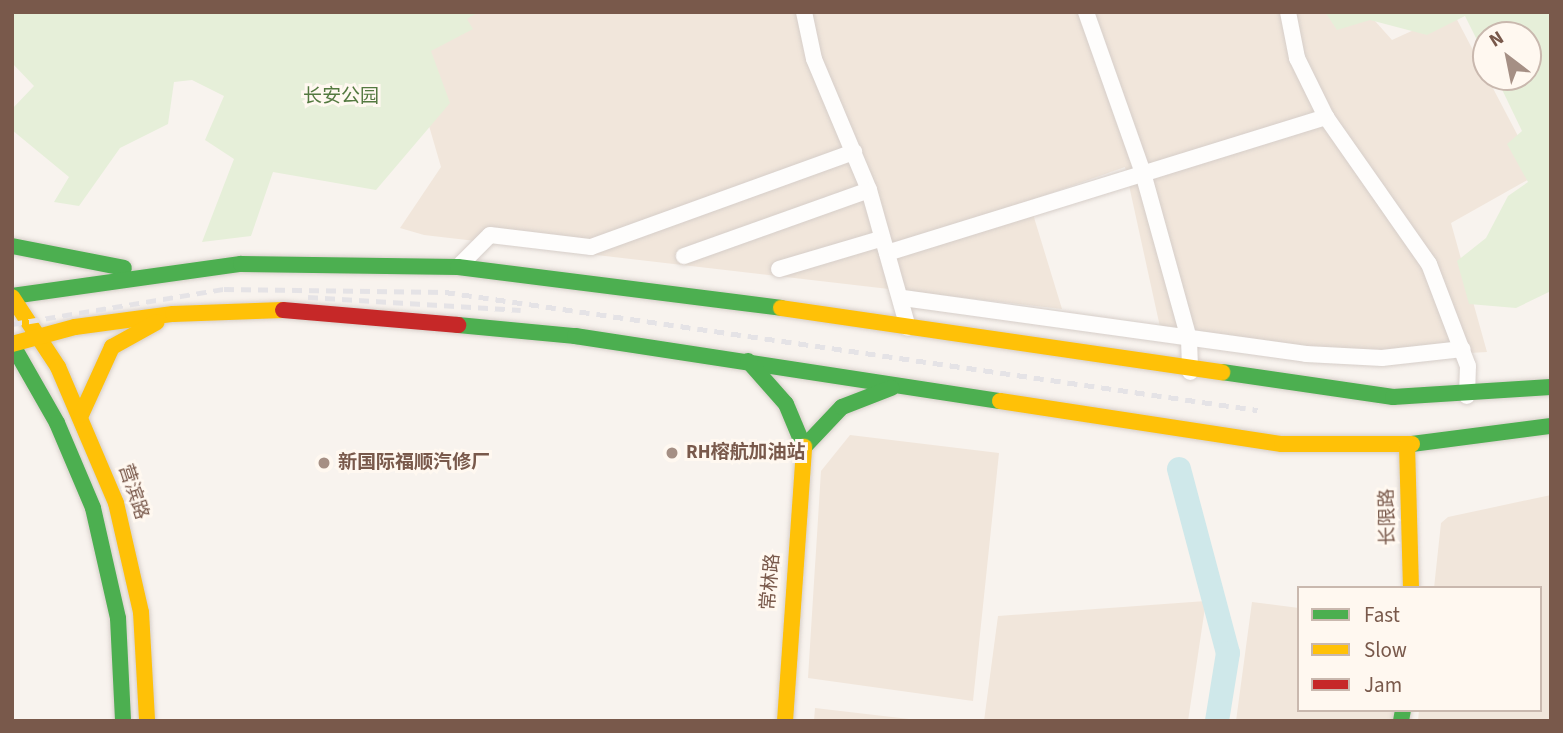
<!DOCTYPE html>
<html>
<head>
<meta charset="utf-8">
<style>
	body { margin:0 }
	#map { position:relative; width:1563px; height:733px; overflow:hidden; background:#f8f3ee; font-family:"Source Sans 3","Noto Sans SC",sans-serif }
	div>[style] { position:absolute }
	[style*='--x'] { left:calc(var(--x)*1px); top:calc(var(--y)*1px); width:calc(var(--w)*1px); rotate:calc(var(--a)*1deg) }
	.residential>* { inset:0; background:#f1e6db }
	.green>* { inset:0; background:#e6efd9 }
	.river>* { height:24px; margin:-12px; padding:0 12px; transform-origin:12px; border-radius:12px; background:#cfe8ea }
	.roads { filter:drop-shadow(0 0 2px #d6cec9) drop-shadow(0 0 2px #d6cec9) }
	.street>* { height:16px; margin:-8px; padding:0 8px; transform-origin:8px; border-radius:8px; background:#fefdfc }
	.fast>* { height:16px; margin:-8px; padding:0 8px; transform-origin:8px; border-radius:8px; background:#4caf50 }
	.slow>* { height:16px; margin:-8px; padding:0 8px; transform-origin:8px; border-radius:8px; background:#ffc107 }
	.jam>* { height:16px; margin:-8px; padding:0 8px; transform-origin:8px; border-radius:8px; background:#c62828 }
	.rail>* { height:4.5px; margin-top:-2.25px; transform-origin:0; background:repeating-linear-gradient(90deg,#e5e3e6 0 10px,transparent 0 17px) }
	.dots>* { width:19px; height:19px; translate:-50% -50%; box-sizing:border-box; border:4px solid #fff8f0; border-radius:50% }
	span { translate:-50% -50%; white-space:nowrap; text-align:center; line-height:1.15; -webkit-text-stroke:6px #fff8f0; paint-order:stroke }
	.park-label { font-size:19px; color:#547940 }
	.poi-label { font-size:19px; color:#79594b; font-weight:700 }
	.left { translate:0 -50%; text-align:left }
	.street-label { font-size:19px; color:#79594b }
	.frame { position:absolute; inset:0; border:14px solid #79594b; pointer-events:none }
	.legend { position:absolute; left:1297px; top:586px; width:245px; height:126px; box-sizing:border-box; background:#fff8f0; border:2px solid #c9b8ae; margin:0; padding:9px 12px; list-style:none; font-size:21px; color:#79594b }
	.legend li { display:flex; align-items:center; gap:14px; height:35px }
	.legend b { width:35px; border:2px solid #c9b8ae }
	.north { position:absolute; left:1472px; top:21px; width:70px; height:70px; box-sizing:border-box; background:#fff8f0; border:2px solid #c9b8ae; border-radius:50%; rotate:328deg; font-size:19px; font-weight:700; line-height:28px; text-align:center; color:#79594b }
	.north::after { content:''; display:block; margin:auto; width:24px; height:32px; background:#a58f84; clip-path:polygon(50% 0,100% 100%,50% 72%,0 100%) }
</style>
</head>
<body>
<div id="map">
	<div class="residential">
		<div style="clip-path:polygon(472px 12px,1367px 12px,1392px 40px,1453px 12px,1538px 174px,1451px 223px,1487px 352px,1329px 361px,1160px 327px,1125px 167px,1029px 201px,1062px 309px,424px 235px,400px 228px,441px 167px,404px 40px)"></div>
		<div style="clip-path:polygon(850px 435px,999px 453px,973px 701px,808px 678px,821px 471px)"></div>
		<div style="clip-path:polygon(1551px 495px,1551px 721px,1418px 721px,1419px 710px,1540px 710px,1540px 588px,1434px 588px,1441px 523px,1448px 517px)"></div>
		<div style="clip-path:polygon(1206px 601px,1188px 721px,984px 721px,998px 616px)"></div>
		<div style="clip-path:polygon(1252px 602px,1299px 608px,1299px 710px,1395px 710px,1393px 721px,1236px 721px)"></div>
		<div style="clip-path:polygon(815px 708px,926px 721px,814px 721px)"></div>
	</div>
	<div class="green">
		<div style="clip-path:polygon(12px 12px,479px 12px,467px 19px,473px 29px,431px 51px,450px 103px,376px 190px,273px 172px,251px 236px,202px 242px,234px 159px,205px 140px,224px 96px,192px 80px,174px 82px,168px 124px,120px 148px,79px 206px,54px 202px,69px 177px,12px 130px,12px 109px,34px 86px,12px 63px)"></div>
		<div style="clip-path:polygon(1325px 12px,1551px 12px,1551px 291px,1516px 308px,1469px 304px,1457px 261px,1486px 238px,1508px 196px,1528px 182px,1507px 144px,1522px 131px,1496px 77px,1528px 77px,1528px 35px,1486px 35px,1486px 58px,1465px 16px,1427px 35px,1370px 20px,1337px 30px)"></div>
	</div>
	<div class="river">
		<div style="--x:1179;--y:469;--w:190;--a:75.1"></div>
		<div style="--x:1228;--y:653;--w:69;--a:99.2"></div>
	</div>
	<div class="roads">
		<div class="street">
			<div style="--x:804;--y:12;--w:48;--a:78"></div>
			<div style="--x:814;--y:59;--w:142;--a:67.2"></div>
			<div style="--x:869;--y:190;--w:143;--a:74.2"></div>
			<div style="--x:1086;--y:12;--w:171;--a:70.5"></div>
			<div style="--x:1143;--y:173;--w:172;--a:74.5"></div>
			<div style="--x:1189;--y:339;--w:33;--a:88"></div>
			<div style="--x:1288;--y:12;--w:47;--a:78.9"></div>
			<div style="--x:1297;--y:58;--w:66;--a:63.8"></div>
			<div style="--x:1326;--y:117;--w:179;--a:55"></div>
			<div style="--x:1429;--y:264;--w:109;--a:69.1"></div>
			<div style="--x:1468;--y:366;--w:30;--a:92"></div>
			<div style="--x:887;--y:253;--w:460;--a:-17.2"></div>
			<div style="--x:684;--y:256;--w:196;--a:-19.6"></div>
			<div style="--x:458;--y:267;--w:45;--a:-45"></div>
			<div style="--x:490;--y:235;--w:102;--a:6.8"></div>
			<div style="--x:591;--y:247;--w:280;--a:-19.9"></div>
			<div style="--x:779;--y:269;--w:105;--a:-16.5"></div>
			<div style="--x:903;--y:298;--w:407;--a:7.9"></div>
			<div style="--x:1306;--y:354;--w:76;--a:3"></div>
			<div style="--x:1382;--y:358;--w:81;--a:-6.4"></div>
		</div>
		<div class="fast">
			<div style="--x:12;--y:246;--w:114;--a:11.1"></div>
			<div style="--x:12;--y:296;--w:231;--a:-8"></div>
			<div style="--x:241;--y:264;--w:217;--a:0.8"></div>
			<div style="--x:458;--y:267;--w:326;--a:7.2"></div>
			<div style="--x:458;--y:325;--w:118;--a:5.4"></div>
			<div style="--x:575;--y:336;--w:430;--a:8.7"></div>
			<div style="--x:12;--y:344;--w:91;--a:60.3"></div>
			<div style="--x:57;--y:423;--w:92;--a:67"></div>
			<div style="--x:93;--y:508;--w:113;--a:77.2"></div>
			<div style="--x:118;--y:618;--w:103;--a:87.2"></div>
			<div style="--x:748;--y:361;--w:57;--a:48.5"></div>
			<div style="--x:786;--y:404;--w:47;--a:67.3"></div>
			<div style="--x:1222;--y:372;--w:173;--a:8.3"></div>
			<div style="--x:1393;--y:397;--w:158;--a:-3.6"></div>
			<div style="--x:1412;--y:444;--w:140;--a:-7.4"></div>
			<div style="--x:804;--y:447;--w:55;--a:-46.5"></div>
			<div style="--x:842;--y:407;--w:53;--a:-21.2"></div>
			<div style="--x:1401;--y:721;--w:11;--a:-80"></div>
		</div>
		<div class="slow">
			<div style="--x:12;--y:297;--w:84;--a:56.7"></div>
			<div style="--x:58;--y:367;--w:148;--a:66.9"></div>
			<div style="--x:116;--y:503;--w:112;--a:77.1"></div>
			<div style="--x:141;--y:612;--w:109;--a:86.8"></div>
			<div style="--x:781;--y:308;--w:446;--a:8.3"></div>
			<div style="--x:12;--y:344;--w:65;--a:-15.1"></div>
			<div style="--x:75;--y:327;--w:99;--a:-7.6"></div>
			<div style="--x:173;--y:314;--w:110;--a:-2.1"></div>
			<div style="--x:1000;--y:401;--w:285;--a:8.7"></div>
			<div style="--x:1282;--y:444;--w:130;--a:0"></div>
			<div style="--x:81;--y:415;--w:75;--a:-65.5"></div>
			<div style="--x:112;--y:347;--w:51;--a:-29.1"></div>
			<div style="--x:1407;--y:445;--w:143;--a:88.4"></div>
			<div style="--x:785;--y:721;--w:275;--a:-86"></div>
		</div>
		<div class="jam">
			<div style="--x:283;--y:310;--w:176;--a:4.9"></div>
		</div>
	</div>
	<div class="rail">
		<div style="--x:308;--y:297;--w:213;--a:3.5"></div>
		<div style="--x:12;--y:324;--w:215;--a:-9.4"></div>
		<div style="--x:224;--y:289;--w:221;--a:0.8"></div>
		<div style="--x:445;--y:292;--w:821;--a:8.27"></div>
	</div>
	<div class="dots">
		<div style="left:672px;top:453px;background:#a58f84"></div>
		<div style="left:324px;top:463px;background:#a58f84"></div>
	</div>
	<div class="park-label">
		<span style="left:341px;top:97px">长安公园</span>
	</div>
	<div class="poi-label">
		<span class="left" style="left:686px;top:453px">RH榕航加油站</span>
		<span class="left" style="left:338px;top:463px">新国际福顺汽修厂</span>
	</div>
	<div class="street-label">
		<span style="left:133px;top:492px;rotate:72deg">营滨路</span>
		<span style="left:1388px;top:517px;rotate:-91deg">长限路</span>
		<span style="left:771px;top:582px;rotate:-85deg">常林路</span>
	</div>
	<div class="frame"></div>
	<ul class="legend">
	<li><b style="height:9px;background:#4caf50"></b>Fast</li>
	<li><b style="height:9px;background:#ffc107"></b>Slow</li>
	<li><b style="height:9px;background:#c62828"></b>Jam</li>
	</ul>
	<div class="north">N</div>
</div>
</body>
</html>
